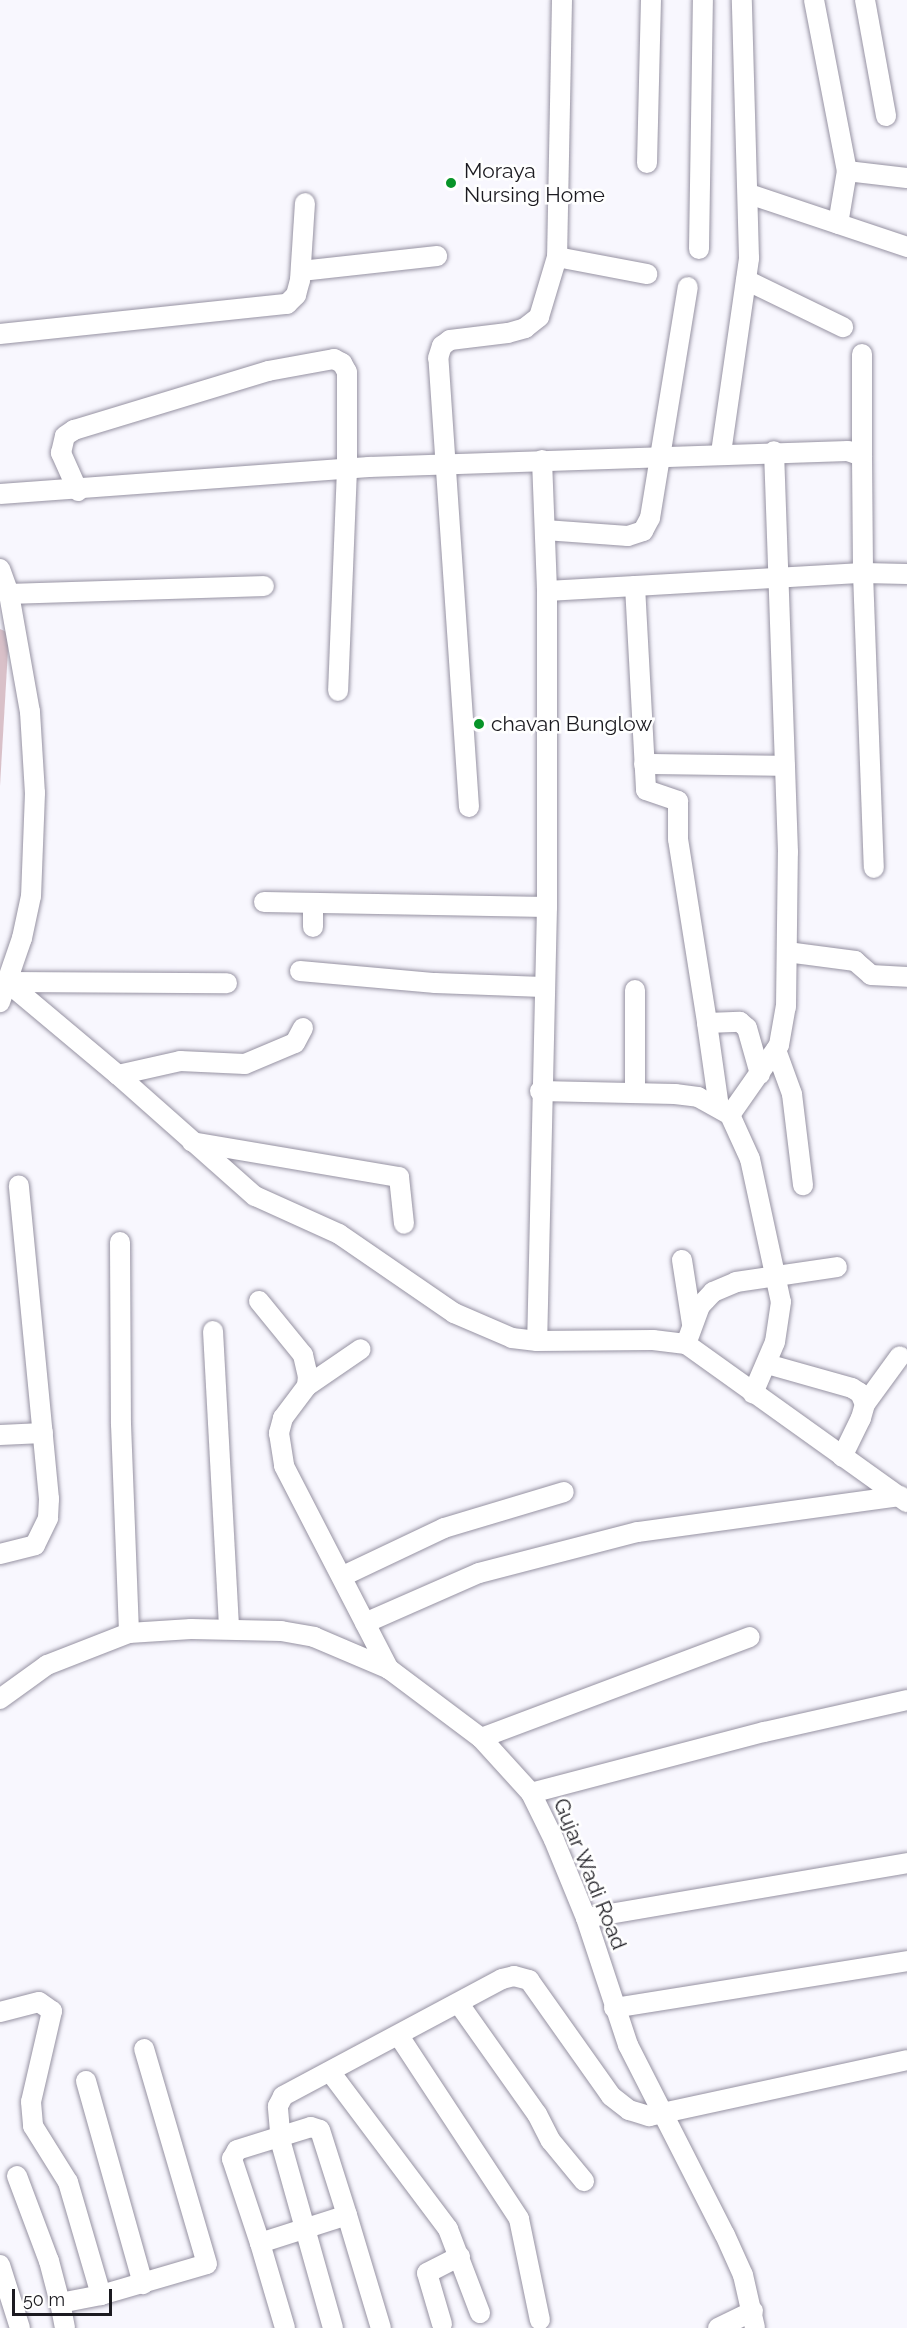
<!DOCTYPE html>
<html>
<head>
<meta charset="utf-8">
<style>
	body { margin:0 }
	#map { position:relative; width:907px; height:2328px; overflow:hidden; background:#f8f7fe; font-family:Raleway,sans-serif }
	div>[style] { position:absolute }
	[style*='--x'] { left:calc(var(--x)*1px); top:calc(var(--y)*1px); width:calc(var(--w)*1px); rotate:calc(var(--a)*1deg) }
	.green>* { inset:0; background:#d9c0c8 }
	.roads { filter:drop-shadow(0 0 2px #9692a2) drop-shadow(0 0 2px #9692a2) }
	.minor>* { height:20px; margin:-10px; padding:0 10px; transform-origin:10px; border-radius:10px; background:#fff }
	.dots>* { width:16px; height:16px; translate:-50% -50%; box-sizing:border-box; border:3px solid #fff; border-radius:50% }
	span { translate:-50% -50%; white-space:nowrap; text-align:center; line-height:1.15; -webkit-text-stroke:5px #fff; paint-order:stroke }
	.poi-label { font-size:21px; color:#1c1b21 }
	.left { translate:0 -50%; text-align:left }
	.street-label { font-size:21px; color:#1c1b21 }
	.scale { position:absolute; left:12px; top:2289px; width:100px; height:27px; box-sizing:border-box; border:3px solid #1c1b21; border-top:0; padding-left:8px; font-size:18px; line-height:21px; white-space:nowrap; color:#1c1b21; -webkit-text-stroke:4px #fff; paint-order:stroke }
</style>
</head>
<body>
<div id="map">
	<div class="green">
		<div style="clip-path:polygon(0 629px,9px 633px,0 786px)"></div>
	</div>
	<div class="roads">
		<div class="minor">
			<div style="--x:562;--y:0;--w:257;--a:91.1"></div>
			<div style="--x:557;--y:257;--w:92;--a:10.7"></div>
			<div style="--x:814;--y:0;--w:174;--a:79.1"></div>
			<div style="--x:847;--y:171;--w:60;--a:6.7"></div>
			<div style="--x:865;--y:0;--w:118;--a:79.7"></div>
			<div style="--x:647;--y:163;--w:163;--a:-88.6"></div>
			<div style="--x:749;--y:194;--w:167;--a:18.5"></div>
			<div style="--x:838;--y:224;--w:54;--a:-80.4"></div>
			<div style="--x:699;--y:249;--w:249;--a:-89.1"></div>
			<div style="--x:301;--y:271;--w:137;--a:-6.3"></div>
			<div style="--x:746;--y:280;--w:108;--a:25.9"></div>
			<div style="--x:0;--y:334;--w:289;--a:-6"></div>
			<div style="--x:287;--y:304;--w:13;--a:-45"></div>
			<div style="--x:296;--y:295;--w:16;--a:-75"></div>
			<div style="--x:300;--y:280;--w:77;--a:-86.3"></div>
			<div style="--x:862;--y:354;--w:102;--a:90"></div>
			<div style="--x:721;--y:453;--w:197;--a:-81.8"></div>
			<div style="--x:749;--y:258;--w:258;--a:-91.6"></div>
			<div style="--x:542;--y:460;--w:131;--a:87.8"></div>
			<div style="--x:547;--y:591;--w:316;--a:90"></div>
			<div style="--x:547;--y:907;--w:434;--a:91.3"></div>
			<div style="--x:537;--y:1341;--w:116;--a:-0.5"></div>
			<div style="--x:653;--y:1340;--w:33;--a:7"></div>
			<div style="--x:686;--y:1344;--w:272;--a:35.6"></div>
			<div style="--x:78;--y:491;--w:42;--a:-114.1"></div>
			<div style="--x:61;--y:453;--w:17;--a:-77"></div>
			<div style="--x:65;--y:436;--w:11;--a:-34"></div>
			<div style="--x:74;--y:430;--w:203;--a:-16.9"></div>
			<div style="--x:268;--y:371;--w:67;--a:-10.3"></div>
			<div style="--x:334;--y:359;--w:9;--a:27"></div>
			<div style="--x:342;--y:363;--w:10;--a:61"></div>
			<div style="--x:347;--y:372;--w:97;--a:90"></div>
			<div style="--x:347;--y:469;--w:222;--a:92.3"></div>
			<div style="--x:0;--y:494;--w:370;--a:-4.2"></div>
			<div style="--x:369;--y:467;--w:479;--a:-1.9"></div>
			<div style="--x:848;--y:451;--w:15;--a:20"></div>
			<div style="--x:862;--y:456;--w:117;--a:89.5"></div>
			<div style="--x:863;--y:573;--w:44;--a:1.3"></div>
			<div style="--x:545;--y:530;--w:83;--a:4.1"></div>
			<div style="--x:628;--y:536;--w:16;--a:-18"></div>
			<div style="--x:643;--y:531;--w:15;--a:-62"></div>
			<div style="--x:650;--y:518;--w:234;--a:-80.7"></div>
			<div style="--x:0;--y:569;--w:27;--a:70"></div>
			<div style="--x:9;--y:594;--w:120;--a:79.9"></div>
			<div style="--x:30;--y:712;--w:81;--a:86.5"></div>
			<div style="--x:35;--y:793;--w:103;--a:92.2"></div>
			<div style="--x:31;--y:896;--w:43;--a:102.1"></div>
			<div style="--x:22;--y:938;--w:68;--a:109"></div>
			<div style="--x:635;--y:586;--w:228;--a:-3.3"></div>
			<div style="--x:863;--y:573;--w:295;--a:87.9"></div>
			<div style="--x:547;--y:591;--w:88;--a:-3.3"></div>
			<div style="--x:635;--y:586;--w:204;--a:86.9"></div>
			<div style="--x:646;--y:790;--w:34;--a:19"></div>
			<div style="--x:678;--y:801;--w:38;--a:90"></div>
			<div style="--x:678;--y:839;--w:186;--a:81"></div>
			<div style="--x:707;--y:1023;--w:33;--a:-2"></div>
			<div style="--x:740;--y:1022;--w:9;--a:41"></div>
			<div style="--x:747;--y:1028;--w:48;--a:74.2"></div>
			<div style="--x:9;--y:594;--w:255;--a:-1.8"></div>
			<div style="--x:644;--y:764;--w:141;--a:0.8"></div>
			<div style="--x:469;--y:807;--w:450;--a:-93.9"></div>
			<div style="--x:438;--y:358;--w:13;--a:-72"></div>
			<div style="--x:442;--y:346;--w:10;--a:-37"></div>
			<div style="--x:450;--y:340;--w:58;--a:-6.9"></div>
			<div style="--x:508;--y:333;--w:18;--a:-16"></div>
			<div style="--x:525;--y:328;--w:18;--a:-38"></div>
			<div style="--x:539;--y:317;--w:63;--a:-73.3"></div>
			<div style="--x:264;--y:902;--w:283;--a:1"></div>
			<div style="--x:313;--y:904;--w:23;--a:90"></div>
			<div style="--x:787;--y:952;--w:69;--a:7.5"></div>
			<div style="--x:855;--y:961;--w:21;--a:41"></div>
			<div style="--x:871;--y:975;--w:36;--a:3"></div>
			<div style="--x:300;--y:971;--w:136;--a:5.1"></div>
			<div style="--x:435;--y:983;--w:108;--a:2.1"></div>
			<div style="--x:7;--y:982;--w:145;--a:40"></div>
			<div style="--x:118;--y:1075;--w:64;--a:-12.7"></div>
			<div style="--x:180;--y:1061;--w:65;--a:2.6"></div>
			<div style="--x:245;--y:1064;--w:54;--a:-22.8"></div>
			<div style="--x:295;--y:1043;--w:17;--a:-62"></div>
			<div style="--x:7;--y:982;--w:220;--a:0.3"></div>
			<div style="--x:635;--y:990;--w:103;--a:90"></div>
			<div style="--x:707;--y:1023;--w:85;--a:81.9"></div>
			<div style="--x:776;--y:1050;--w:47;--a:70"></div>
			<div style="--x:792;--y:1094;--w:92;--a:83.1"></div>
			<div style="--x:118;--y:1075;--w:183;--a:41.5"></div>
			<div style="--x:255;--y:1196;--w:92;--a:24.3"></div>
			<div style="--x:339;--y:1234;--w:140;--a:34.5"></div>
			<div style="--x:454;--y:1313;--w:63;--a:23.3"></div>
			<div style="--x:512;--y:1338;--w:25;--a:7"></div>
			<div style="--x:540;--y:1091;--w:135;--a:1.3"></div>
			<div style="--x:675;--y:1094;--w:23;--a:7"></div>
			<div style="--x:698;--y:1097;--w:37;--a:29"></div>
			<div style="--x:730;--y:1115;--w:48;--a:65.6"></div>
			<div style="--x:750;--y:1159;--w:146;--a:77.8"></div>
			<div style="--x:781;--y:1302;--w:40;--a:98.5"></div>
			<div style="--x:775;--y:1342;--w:56;--a:113.3"></div>
			<div style="--x:730;--y:1115;--w:85;--a:-55"></div>
			<div style="--x:779;--y:1045;--w:39;--a:-80"></div>
			<div style="--x:786;--y:1007;--w:155;--a:-89.3"></div>
			<div style="--x:788;--y:852;--w:401;--a:-92"></div>
			<div style="--x:192;--y:1142;--w:210;--a:9.6"></div>
			<div style="--x:399;--y:1177;--w:47;--a:83.9"></div>
			<div style="--x:120;--y:1242;--w:182;--a:89.7"></div>
			<div style="--x:121;--y:1424;--w:209;--a:87.8"></div>
			<div style="--x:682;--y:1260;--w:65;--a:81.1"></div>
			<div style="--x:259;--y:1301;--w:70;--a:50.8"></div>
			<div style="--x:303;--y:1355;--w:22;--a:77"></div>
			<div style="--x:308;--y:1376;--w:10;--a:96"></div>
			<div style="--x:307;--y:1386;--w:40;--a:127"></div>
			<div style="--x:283;--y:1418;--w:16;--a:105"></div>
			<div style="--x:279;--y:1433;--w:33;--a:81"></div>
			<div style="--x:284;--y:1466;--w:229;--a:62.7"></div>
			<div style="--x:213;--y:1331;--w:298;--a:86.9"></div>
			<div style="--x:686;--y:1344;--w:40;--a:-69.8"></div>
			<div style="--x:700;--y:1306;--w:19;--a:-47"></div>
			<div style="--x:713;--y:1292;--w:25;--a:-23"></div>
			<div style="--x:736;--y:1282;--w:102;--a:-8.4"></div>
			<div style="--x:767;--y:1364;--w:88;--a:15.8"></div>
			<div style="--x:852;--y:1388;--w:9;--a:32"></div>
			<div style="--x:860;--y:1393;--w:12;--a:66"></div>
			<div style="--x:865;--y:1404;--w:15;--a:106"></div>
			<div style="--x:861;--y:1418;--w:43;--a:116"></div>
			<div style="--x:307;--y:1386;--w:65;--a:-34.4"></div>
			<div style="--x:865;--y:1404;--w:59;--a:-53.9"></div>
			<div style="--x:0;--y:1435;--w:43;--a:-2.7"></div>
			<div style="--x:0;--y:1554;--w:36;--a:-14"></div>
			<div style="--x:35;--y:1545;--w:30;--a:-64"></div>
			<div style="--x:48;--y:1518;--w:19;--a:-87"></div>
			<div style="--x:49;--y:1499;--w:315;--a:-95.5"></div>
			<div style="--x:343;--y:1576;--w:112;--a:-25.4"></div>
			<div style="--x:444;--y:1528;--w:125;--a:-16.7"></div>
			<div style="--x:365;--y:1623;--w:124;--a:-23.7"></div>
			<div style="--x:479;--y:1573;--w:164;--a:-14.5"></div>
			<div style="--x:638;--y:1532;--w:265;--a:-7.8"></div>
			<div style="--x:0;--y:1699;--w:58;--a:-35.9"></div>
			<div style="--x:47;--y:1665;--w:88;--a:-21.3"></div>
			<div style="--x:129;--y:1633;--w:62;--a:-3.7"></div>
			<div style="--x:191;--y:1629;--w:90;--a:1.3"></div>
			<div style="--x:281;--y:1631;--w:34;--a:10"></div>
			<div style="--x:314;--y:1637;--w:82;--a:23.1"></div>
			<div style="--x:389;--y:1669;--w:115;--a:36.9"></div>
			<div style="--x:481;--y:1738;--w:74;--a:47.7"></div>
			<div style="--x:531;--y:1793;--w:52;--a:63.9"></div>
			<div style="--x:554;--y:1840;--w:84;--a:67.7"></div>
			<div style="--x:586;--y:1918;--w:134;--a:71.7"></div>
			<div style="--x:628;--y:2045;--w:213;--a:63"></div>
			<div style="--x:725;--y:2235;--w:44;--a:65.8"></div>
			<div style="--x:743;--y:2275;--w:54;--a:77.2"></div>
			<div style="--x:481;--y:1738;--w:287;--a:-20.6"></div>
			<div style="--x:531;--y:1793;--w:241;--a:-14.7"></div>
			<div style="--x:764;--y:1732;--w:147;--a:-12.6"></div>
			<div style="--x:586;--y:1918;--w:326;--a:-9.7"></div>
			<div style="--x:459;--y:2004;--w:135;--a:54.7"></div>
			<div style="--x:537;--y:2114;--w:30;--a:63"></div>
			<div style="--x:551;--y:2141;--w:52;--a:50.5"></div>
			<div style="--x:614;--y:2008;--w:297;--a:-9.1"></div>
			<div style="--x:0;--y:2012;--w:40;--a:-14.4"></div>
			<div style="--x:39;--y:2002;--w:16;--a:35"></div>
			<div style="--x:52;--y:2011;--w:93;--a:103"></div>
			<div style="--x:31;--y:2102;--w:24;--a:85"></div>
			<div style="--x:33;--y:2126;--w:66;--a:58"></div>
			<div style="--x:68;--y:2182;--w:118;--a:73.7"></div>
			<div style="--x:101;--y:2295;--w:110;--a:-16.3"></div>
			<div style="--x:207;--y:2264;--w:224;--a:-106.3"></div>
			<div style="--x:399;--y:2036;--w:219;--a:56.7"></div>
			<div style="--x:519;--y:2219;--w:103;--a:78.3"></div>
			<div style="--x:331;--y:2073;--w:195;--a:53.1"></div>
			<div style="--x:448;--y:2229;--w:90;--a:69.1"></div>
			<div style="--x:86;--y:2081;--w:211;--a:74.3"></div>
			<div style="--x:17;--y:2176;--w:91;--a:69.4"></div>
			<div style="--x:49;--y:2261;--w:43;--a:75.3"></div>
			<div style="--x:260;--y:2243;--w:89;--a:-108.4"></div>
			<div style="--x:232;--y:2159;--w:10;--a:-61"></div>
			<div style="--x:237;--y:2150;--w:77;--a:-17.3"></div>
			<div style="--x:311;--y:2127;--w:9;--a:18"></div>
			<div style="--x:320;--y:2130;--w:89;--a:72.4"></div>
			<div style="--x:0;--y:2265;--w:66;--a:72.4"></div>
			<div style="--x:442;--y:2324;--w:53;--a:-106.4"></div>
			<div style="--x:427;--y:2273;--w:37;--a:-27"></div>
			<div style="--x:65;--y:2328;--w:25;--a:-101"></div>
			<div style="--x:60;--y:2303;--w:42;--a:-11"></div>
			<div style="--x:285;--y:2328;--w:89;--a:-106.4"></div>
			<div style="--x:260;--y:2243;--w:91;--a:-17.8"></div>
			<div style="--x:347;--y:2215;--w:118;--a:73.3"></div>
			<div style="--x:333;--y:2328;--w:192;--a:-105.7"></div>
			<div style="--x:281;--y:2143;--w:37;--a:-95"></div>
			<div style="--x:278;--y:2106;--w:11;--a:-63"></div>
			<div style="--x:283;--y:2096;--w:248;--a:-28.1"></div>
			<div style="--x:502;--y:1979;--w:12;--a:-14"></div>
			<div style="--x:514;--y:1976;--w:16;--a:15"></div>
			<div style="--x:529;--y:1980;--w:142;--a:54.7"></div>
			<div style="--x:611;--y:2096;--w:23;--a:38"></div>
			<div style="--x:629;--y:2110;--w:21;--a:17"></div>
			<div style="--x:649;--y:2116;--w:264;--a:-12.2"></div>
			<div style="--x:718;--y:2328;--w:39;--a:-26"></div>
		</div>
	</div>
	<div class="dots">
		<div style="left:451px;top:183px;background:#079429"></div>
		<div style="left:479px;top:724px;background:#079429"></div>
	</div>
	<div class="poi-label">
		<span class="left" style="left:464px;top:183px">Moraya<br>Nursing Home</span>
		<span class="left" style="left:491px;top:724px">chavan Bunglow</span>
	</div>
	<div class="street-label">
		<span style="left:590px;top:1874px;rotate:68deg">Gujar Wadi Road</span>
	</div>
	<div class="scale">50 m</div>
</div>
</body>
</html>
